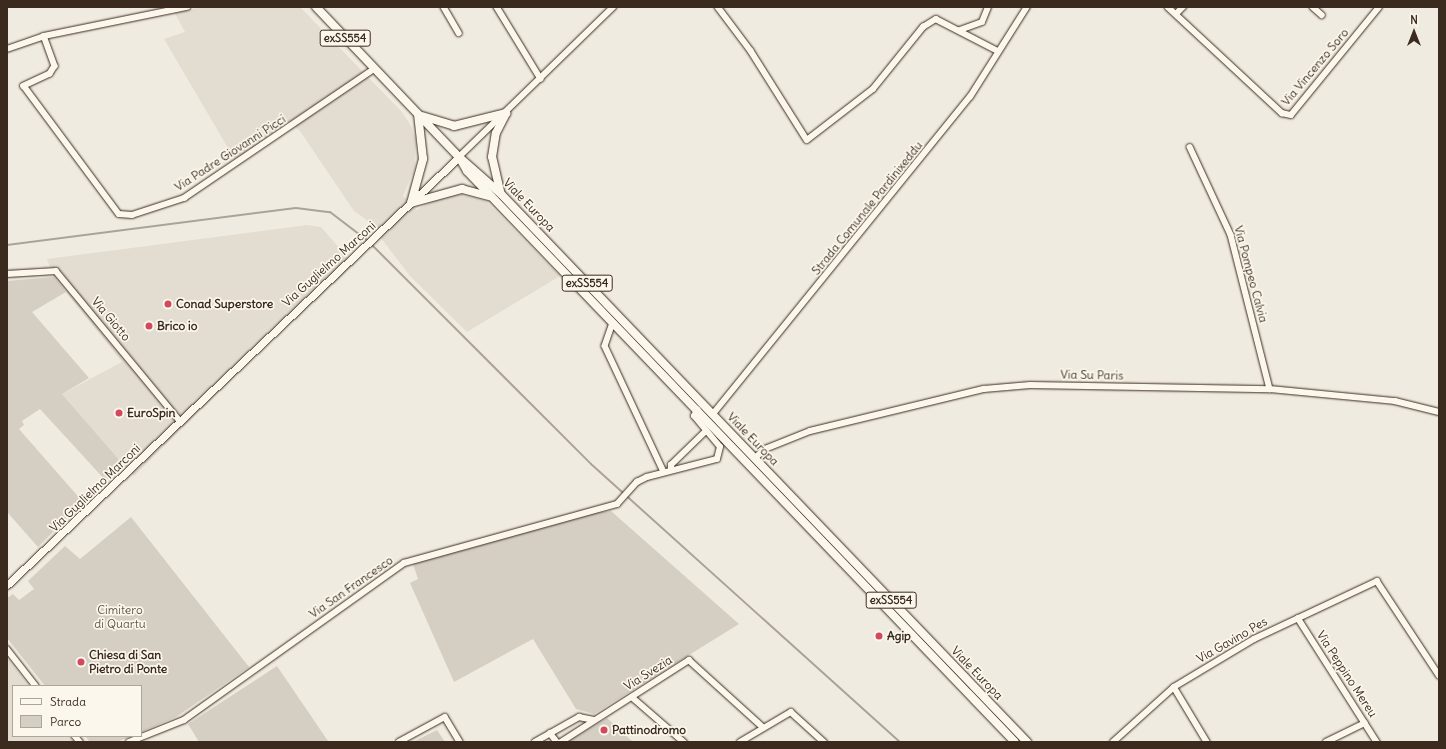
<!DOCTYPE html>
<html>
<head>
<meta charset="utf-8">
<style>
	body { margin:0 }
	#map { position:relative; width:1446px; height:749px; overflow:hidden; background:#f0ebe0; font-family:Delius,sans-serif }
	div>[style] { position:absolute }
	[style*='--x'] { left:calc(var(--x)*1px); top:calc(var(--y)*1px); width:calc(var(--w)*1px); rotate:calc(var(--a)*1deg) }
	.built>* { inset:0; background:#e2dcd1 }
	.green>* { inset:0; background:#d5cec3 }
	.stream>* { height:2px; margin:-1px; padding:0 1px; transform-origin:1px; border-radius:1px; background:#aca397 }
	.roads { filter:drop-shadow(0 0 1px #3b2a1e) drop-shadow(0 0 1px #3b2a1e) }
	.street>* { height:5.5px; margin:-2.75px; padding:0 2.75px; transform-origin:2.75px; border-radius:2.75px; background:#fbf7ec }
	.secondary>* { height:7px; margin:-3.5px; padding:0 3.5px; transform-origin:3.5px; border-radius:3.5px; background:#fbf7ec }
	.primary>* { height:8px; margin:-4px; padding:0 4px; transform-origin:4px; border-radius:4px; background:#fbf7ec }
	.dots>* { width:11px; height:11px; translate:-50% -50%; box-sizing:border-box; border:2px solid #fbf7ec; border-radius:50% }
	span { translate:-50% -50%; white-space:nowrap; text-align:center; line-height:1.15; -webkit-text-stroke:3.5px #fbf7ec; paint-order:stroke }
	.shield-label span { padding:1px 3px; background:#fbf7ec; border:1px solid; border-radius:3px; -webkit-text-stroke-width:0 }
	.shield-label { font-size:11px; color:#3b2a1e; font-weight:700 }
	.street-label { font-size:12px; color:#3b2a1e }
	.poi-label { font-size:12px; color:#3b2a1e; font-weight:700 }
	.left { translate:0 -50%; text-align:left }
	.park-label { font-size:12px; color:#625347 }
	.frame { position:absolute; inset:0; border:8px solid #3b2a1e; pointer-events:none }
	.legend { position:absolute; left:12px; top:685px; width:130px; height:52px; box-sizing:border-box; background:#fbf7ec; border:1px solid #aea59a; margin:0; padding:5px 7px; list-style:none; font-size:12px; color:#3b2a1e }
	.legend li { display:flex; align-items:center; gap:8px; height:20px }
	.legend b { width:20px; border:1px solid #aea59a }
	.north { position:absolute; left:1394px; top:12px; width:40px; height:40px; -webkit-text-stroke:3px #fbf7ec; paint-order:stroke; rotate:0deg; font-size:11px; font-weight:700; line-height:16px; text-align:center; color:#3b2a1e }
	.north::after { content:''; display:block; margin:auto; width:14px; height:18px; background:#3b2a1e; clip-path:polygon(50% 0,100% 100%,50% 72%,0 100%) }
</style>
</head>
<body>
<div id="map">
	<div class="built">
		<div style="clip-path:polygon(203px 7px,300px 7px,402px 112px,411px 126px,416px 141px,415px 168px,403px 196px,417px 210px,439px 197px,459px 194px,486px 201px,560px 276px,467px 332px,410px 276px,368px 221px,354px 211px,300px 131px,289px 122px,235px 160px,164px 39px,185px 32px,174px 12px)"></div>
		<div style="clip-path:polygon(307px 225px,321px 227px,354px 265px,258px 353px,134px 476px,62px 394px,122px 362px,54px 277px,47px 259px)"></div>
		<div style="clip-path:polygon(7px 658px,29px 686px,13px 686px,13px 736px,69px 736px,74px 742px,7px 742px)"></div>
	</div>
	<div class="green">
		<div style="clip-path:polygon(54px 277px,66px 292px,32px 312px,89px 378px,62px 394px,123px 464px,106px 481px,40px 409px,22px 421px,24px 425px,19px 429px,83px 502px,38px 547px,7px 512px,7px 281px)"></div>
		<div style="clip-path:polygon(611px 511px,739px 624px,594px 714px,576px 709px,533px 639px,454px 682px,410px 583px,418px 579px,413px 564px,581px 514px)"></div>
		<div style="clip-path:polygon(131px 517px,249px 667px,176px 717px,141px 732px,141px 686px,45px 686px,7px 638px,7px 598px,13px 594px,19px 600px,34px 589px,28px 581px,65px 546px,80px 559px)"></div>
		<div style="clip-path:polygon(277px 666px,328px 741px,199px 742px,188px 724px)"></div>
		<div style="clip-path:polygon(607px 718px,633px 742px,567px 742px)"></div>
		<div style="clip-path:polygon(437px 730px,445px 742px,413px 742px)"></div>
		<div style="clip-path:polygon(85px 736px,131px 736px,117px 742px,90px 742px)"></div>
	</div>
	<div class="stream">
		<div style="--x:371;--y:244;--w:311;--a:45"></div>
		<div style="--x:591;--y:464;--w:416;--a:42"></div>
		<div style="--x:7;--y:245;--w:291;--a:-7.3"></div>
		<div style="--x:296;--y:208;--w:34;--a:7"></div>
		<div style="--x:330;--y:212;--w:48;--a:37.3"></div>
	</div>
	<div class="roads">
		<div class="street">
			<div style="--x:444;--y:7;--w:30;--a:60"></div>
			<div style="--x:497;--y:7;--w:84;--a:58.6"></div>
			<div style="--x:718;--y:7;--w:55;--a:53.1"></div>
			<div style="--x:751;--y:51;--w:105;--a:57.8"></div>
			<div style="--x:807;--y:140;--w:83;--a:-37.7"></div>
			<div style="--x:873;--y:89;--w:80;--a:-51.1"></div>
			<div style="--x:923;--y:27;--w:15;--a:-32"></div>
			<div style="--x:936;--y:19;--w:70;--a:27.3"></div>
			<div style="--x:1168;--y:7;--w:156;--a:42.9"></div>
			<div style="--x:1282;--y:113;--w:9;--a:13"></div>
			<div style="--x:1291;--y:115;--w:139;--a:-50.8"></div>
			<div style="--x:1313;--y:7;--w:12;--a:42"></div>
			<div style="--x:1176;--y:14;--w:10;--a:-45"></div>
			<div style="--x:960;--y:30;--w:23;--a:-20"></div>
			<div style="--x:982;--y:22;--w:16;--a:-68"></div>
			<div style="--x:44;--y:36;--w:32;--a:70"></div>
			<div style="--x:55;--y:66;--w:9;--a:122"></div>
			<div style="--x:50;--y:74;--w:29;--a:155"></div>
			<div style="--x:24;--y:86;--w:159;--a:53.4"></div>
			<div style="--x:119;--y:214;--w:13;--a:4"></div>
			<div style="--x:132;--y:215;--w:55;--a:-18.1"></div>
			<div style="--x:184;--y:198;--w:230;--a:-34.2"></div>
			<div style="--x:7;--y:49;--w:39;--a:-19"></div>
			<div style="--x:44;--y:36;--w:146;--a:-11.5"></div>
			<div style="--x:1190;--y:147;--w:97;--a:65"></div>
			<div style="--x:1231;--y:235;--w:159;--a:75.8"></div>
			<div style="--x:459;--y:157;--w:215;--a:-44.2"></div>
			<div style="--x:7;--y:274;--w:49;--a:-3.5"></div>
			<div style="--x:56;--y:271;--w:195;--a:50.4"></div>
			<div style="--x:613;--y:323;--w:24;--a:109"></div>
			<div style="--x:605;--y:346;--w:139;--a:64.9"></div>
			<div style="--x:713;--y:414;--w:408;--a:-51"></div>
			<div style="--x:970;--y:97;--w:107;--a:-57.7"></div>
			<div style="--x:755;--y:458;--w:13;--a:-42"></div>
			<div style="--x:765;--y:449;--w:48;--a:-21.8"></div>
			<div style="--x:810;--y:431;--w:179;--a:-13.6"></div>
			<div style="--x:984;--y:389;--w:46;--a:-5"></div>
			<div style="--x:1030;--y:385;--w:240;--a:1"></div>
			<div style="--x:1270;--y:389;--w:126;--a:5.5"></div>
			<div style="--x:1395;--y:401;--w:45;--a:14"></div>
			<div style="--x:671;--y:470;--w:5;--a:-90"></div>
			<div style="--x:671;--y:465;--w:49;--a:-44.2"></div>
			<div style="--x:1298;--y:618;--w:147;--a:57.5"></div>
			<div style="--x:7;--y:649;--w:47;--a:51.9"></div>
			<div style="--x:1174;--y:687;--w:64;--a:59"></div>
			<div style="--x:632;--y:697;--w:69;--a:40.9"></div>
			<div style="--x:550;--y:733;--w:11;--a:52"></div>
			<div style="--x:75;--y:736;--w:8;--a:50"></div>
			<div style="--x:129;--y:742;--w:59;--a:-21.8"></div>
			<div style="--x:184;--y:720;--w:270;--a:-35.5"></div>
			<div style="--x:404;--y:563;--w:221;--a:-15.5"></div>
			<div style="--x:617;--y:504;--w:30;--a:-48"></div>
			<div style="--x:637;--y:482;--w:11;--a:-27"></div>
			<div style="--x:647;--y:477;--w:72;--a:-14.4"></div>
			<div style="--x:717;--y:459;--w:12;--a:-76"></div>
			<div style="--x:720;--y:447;--w:40;--a:-130"></div>
			<div style="--x:694;--y:416;--w:7;--a:-63"></div>
			<div style="--x:399;--y:742;--w:52;--a:-28.5"></div>
			<div style="--x:445;--y:717;--w:29;--a:59"></div>
			<div style="--x:535;--y:742;--w:51;--a:-29.6"></div>
			<div style="--x:579;--y:717;--w:15;--a:11"></div>
			<div style="--x:561;--y:742;--w:152;--a:-32.6"></div>
			<div style="--x:689;--y:660;--w:100;--a:42.2"></div>
			<div style="--x:740;--y:742;--w:59;--a:-30.5"></div>
			<div style="--x:791;--y:712;--w:45;--a:42.3"></div>
			<div style="--x:1113;--y:742;--w:82;--a:-42"></div>
			<div style="--x:1174;--y:687;--w:93;--a:-31"></div>
			<div style="--x:1254;--y:639;--w:136;--a:-25.2"></div>
			<div style="--x:1377;--y:581;--w:113;--a:56.6"></div>
			<div style="--x:1326;--y:742;--w:43;--a:-26"></div>
		</div>
		<div class="secondary">
			<div style="--x:7;--y:585;--w:622;--a:-43.44"></div>
		</div>
		<div class="primary">
			<div style="--x:316;--y:7;--w:207;--a:46.4"></div>
			<div style="--x:459;--y:157;--w:56;--a:41.4"></div>
			<div style="--x:501;--y:194;--w:760;--a:46.17"></div>
			<div style="--x:422;--y:116;--w:34;--a:17"></div>
			<div style="--x:454;--y:126;--w:54;--a:-14"></div>
			<div style="--x:459;--y:157;--w:16;--a:60"></div>
			<div style="--x:467;--y:171;--w:791;--a:46.18"></div>
			<div style="--x:500;--y:191;--w:35;--a:-103"></div>
			<div style="--x:492;--y:157;--w:24;--a:-81"></div>
			<div style="--x:496;--y:133;--w:22;--a:-63"></div>
			<div style="--x:411;--y:203;--w:46;--a:-74.7"></div>
			<div style="--x:423;--y:159;--w:45;--a:-96.3"></div>
			<div style="--x:411;--y:203;--w:53;--a:-15.4"></div>
			<div style="--x:462;--y:189;--w:28;--a:15"></div>
		</div>
	</div>
	<div class="dots">
		<div style="left:168px;top:304px;background:#d1495b"></div>
		<div style="left:149px;top:326px;background:#d1495b"></div>
		<div style="left:119px;top:413px;background:#d1495b"></div>
		<div style="left:879px;top:636px;background:#d1495b"></div>
		<div style="left:81px;top:662px;background:#d1495b"></div>
		<div style="left:604px;top:730px;background:#d1495b"></div>
	</div>
	<div class="shield-label">
		<span style="left:345px;top:38px">exSS554</span>
		<span style="left:587px;top:283px">exSS554</span>
		<span style="left:891px;top:600px">exSS554</span>
	</div>
	<div class="street-label">
		<span style="left:1315px;top:67px;rotate:-50deg">Via Vincenzo Soro</span>
		<span style="left:230px;top:153px;rotate:-33deg">Via Padre Giovanni Picci</span>
		<span style="left:529px;top:205px;rotate:46deg">Viale Europa</span>
		<span style="left:867px;top:208px;rotate:-51deg">Strada Comunale Pardinixeddu</span>
		<span style="left:329px;top:264px;rotate:-42deg">Via Guglielmo Marconi</span>
		<span style="left:1251px;top:274px;rotate:75deg">Via Pompeo Calvia</span>
		<span style="left:111px;top:319px;rotate:50deg">Via Giotto</span>
		<span style="left:1092px;top:375px;rotate:1deg">Via Su Paris</span>
		<span style="left:753px;top:439px;rotate:46deg">Viale Europa</span>
		<span style="left:95px;top:488px;rotate:-44deg">Via Guglielmo Marconi</span>
		<span style="left:351px;top:587px;rotate:-35deg">Via San Francesco</span>
		<span style="left:1232px;top:640px;rotate:-30deg">Via Gavino Pes</span>
		<span style="left:648px;top:673px;rotate:-32deg">Via Svezia</span>
		<span style="left:977px;top:673px;rotate:46deg">Viale Europa</span>
		<span style="left:1347px;top:674px;rotate:57deg">Via Peppino Mereu</span>
	</div>
	<div class="poi-label">
		<span class="left" style="left:176px;top:304px">Conad Superstore</span>
		<span class="left" style="left:157px;top:326px">Brico io</span>
		<span class="left" style="left:127px;top:413px">EuroSpin</span>
		<span class="left" style="left:887px;top:636px">Agip</span>
		<span class="left" style="left:89px;top:662px">Chiesa di San<br>Pietro di Ponte</span>
		<span class="left" style="left:612px;top:730px">Pattinodromo</span>
	</div>
	<div class="park-label">
		<span style="left:120px;top:617px">Cimitero<br>di Quartu</span>
	</div>
	<div class="frame"></div>
	<ul class="legend">
	<li><b style="height:5px;background:#fbf7ec"></b>Strada</li>
	<li><b style="height:11px;background:#d5cec3"></b>Parco</li>
	</ul>
	<div class="north">N</div>
</div>
</body>
</html>
